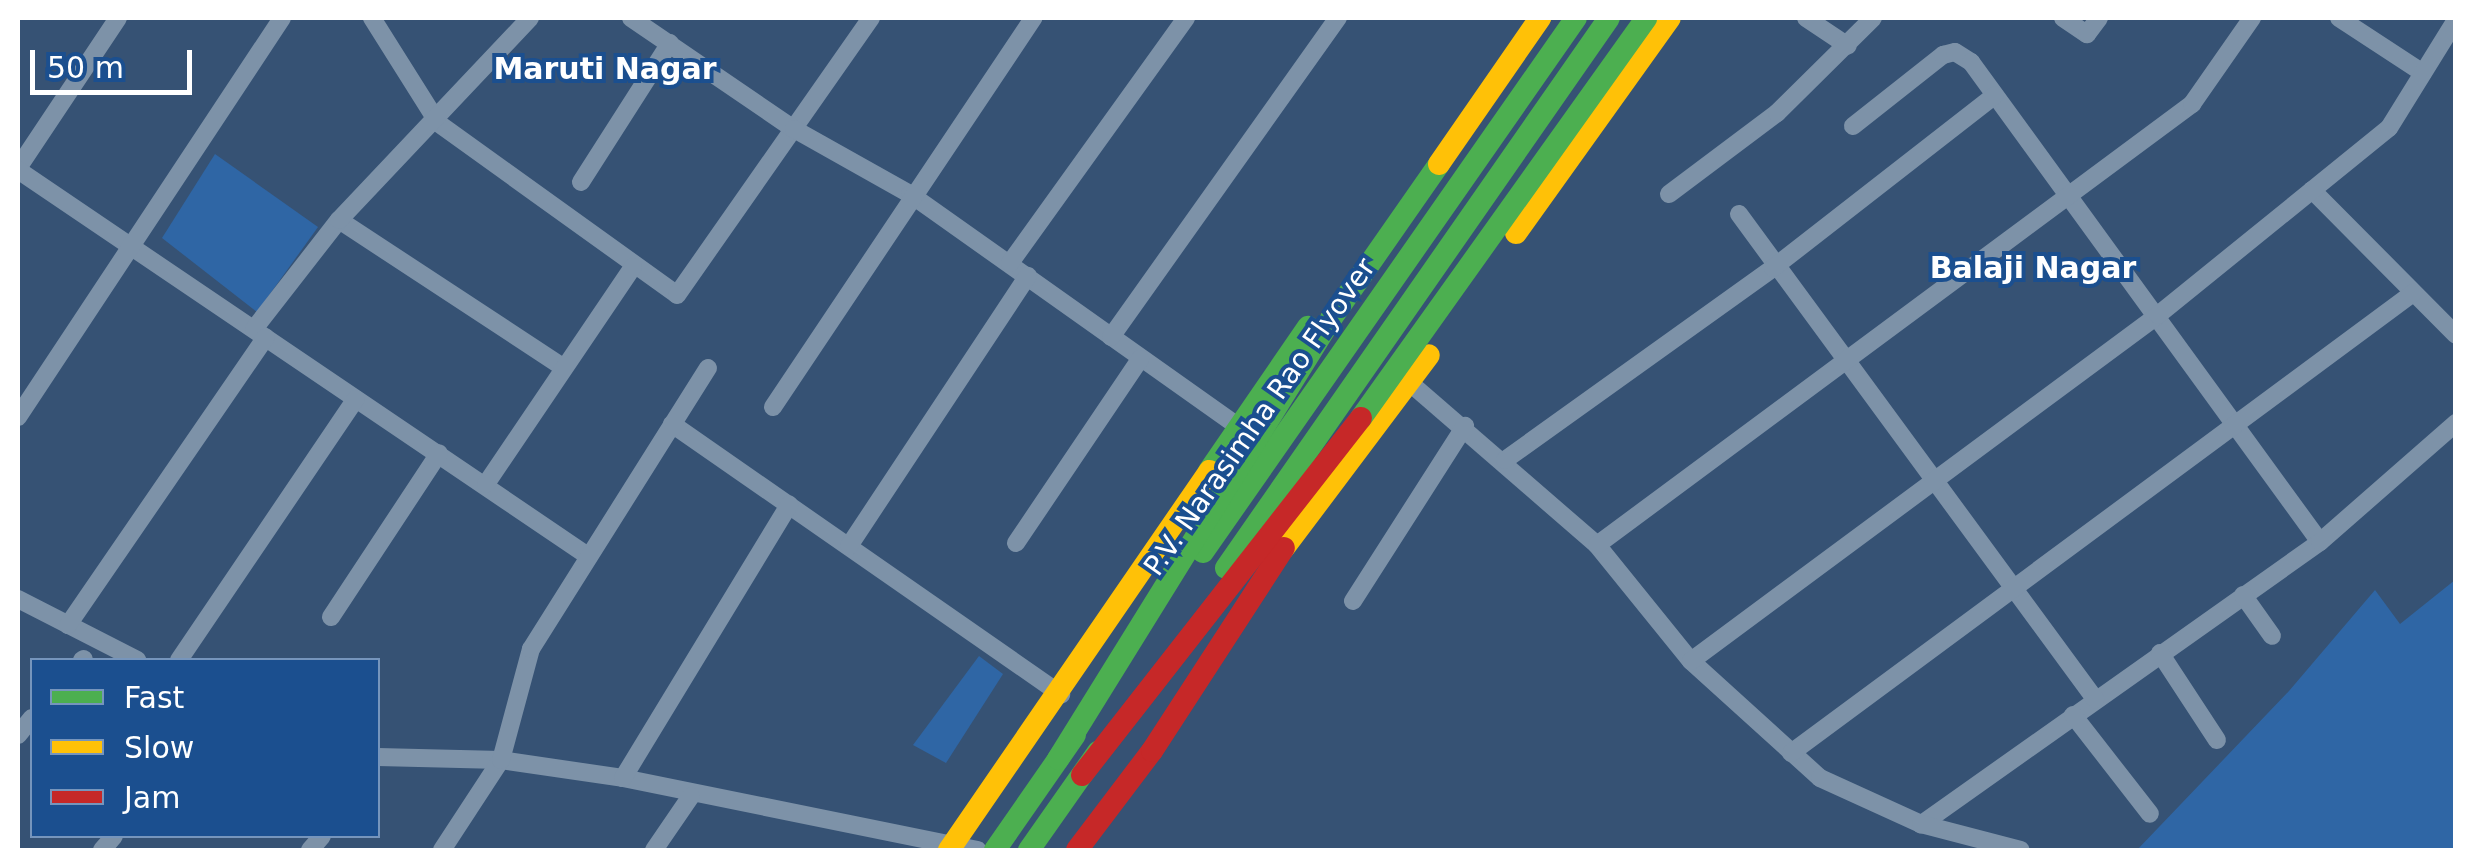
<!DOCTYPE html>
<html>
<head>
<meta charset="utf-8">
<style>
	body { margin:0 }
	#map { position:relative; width:2473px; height:868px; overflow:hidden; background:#365274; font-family:"DejaVu Sans",sans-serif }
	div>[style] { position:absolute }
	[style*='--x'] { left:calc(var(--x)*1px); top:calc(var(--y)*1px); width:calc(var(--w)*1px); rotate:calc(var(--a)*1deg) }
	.green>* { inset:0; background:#2f66a5 }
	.street>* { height:18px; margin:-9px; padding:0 9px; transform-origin:9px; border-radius:9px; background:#7d92a8 }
	.fast>* { height:22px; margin:-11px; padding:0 11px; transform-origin:11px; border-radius:11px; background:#4caf50 }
	.slow>* { height:22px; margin:-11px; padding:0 11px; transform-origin:11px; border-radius:11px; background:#ffc107 }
	.jam>* { height:22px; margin:-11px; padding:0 11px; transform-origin:11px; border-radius:11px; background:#c62828 }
	.fast-bridge>* { height:22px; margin:-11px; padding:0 11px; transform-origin:11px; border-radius:11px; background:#4caf50 }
	.slow-bridge>* { height:22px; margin:-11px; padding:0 11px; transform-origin:11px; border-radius:11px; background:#ffc107 }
	.jam-bridge>* { height:22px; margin:-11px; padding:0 11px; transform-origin:11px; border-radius:11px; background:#c62828 }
	span { translate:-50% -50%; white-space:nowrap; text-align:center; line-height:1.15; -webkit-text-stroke:8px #1b4f8f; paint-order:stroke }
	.street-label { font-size:28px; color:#fff }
	.neighbourhood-label { font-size:30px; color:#fff; font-weight:700 }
	.frame { position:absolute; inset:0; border:20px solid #fff; pointer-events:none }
	.legend { position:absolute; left:30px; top:658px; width:350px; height:180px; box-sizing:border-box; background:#1b4f8f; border:2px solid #7695bc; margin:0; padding:12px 18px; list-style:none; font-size:30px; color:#fff }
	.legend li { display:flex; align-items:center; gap:20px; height:50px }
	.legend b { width:50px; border:2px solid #7695bc }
	.scale { position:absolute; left:30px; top:50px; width:162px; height:45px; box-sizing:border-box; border:5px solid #fff; border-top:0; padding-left:12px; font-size:30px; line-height:35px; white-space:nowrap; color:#fff; -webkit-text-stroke:8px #1b4f8f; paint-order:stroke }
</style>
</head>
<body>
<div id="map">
	<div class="green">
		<div style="clip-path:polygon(215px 154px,318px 227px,257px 312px,162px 238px)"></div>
		<div style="clip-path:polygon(2455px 580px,2455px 850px,2137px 850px,2289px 691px,2375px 590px,2400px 624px)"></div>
		<div style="clip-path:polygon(979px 656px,1003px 674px,946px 763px,913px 745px)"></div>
	</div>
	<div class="street">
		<div style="--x:372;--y:18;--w:124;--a:57.8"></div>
		<div style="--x:438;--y:123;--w:294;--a:35.7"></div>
		<div style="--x:677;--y:295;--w:338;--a:-55"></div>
		<div style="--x:631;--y:18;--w:197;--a:34.3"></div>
		<div style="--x:794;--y:129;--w:133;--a:29.3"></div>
		<div style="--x:910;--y:194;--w:405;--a:35.3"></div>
		<div style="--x:1806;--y:18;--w:50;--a:33.7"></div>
		<div style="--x:2063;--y:18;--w:29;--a:34"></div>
		<div style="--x:2087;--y:34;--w:20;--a:-53"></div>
		<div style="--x:2339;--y:18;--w:100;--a:33.2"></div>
		<div style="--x:1853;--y:126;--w:115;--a:-38.3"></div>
		<div style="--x:1943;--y:55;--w:12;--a:-14"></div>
		<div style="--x:1955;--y:52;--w:19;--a:32"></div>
		<div style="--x:1971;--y:62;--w:593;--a:53.98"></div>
		<div style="--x:2320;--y:542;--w:489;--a:144.7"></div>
		<div style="--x:18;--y:168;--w:180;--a:-56.3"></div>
		<div style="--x:18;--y:170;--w:685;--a:34.11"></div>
		<div style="--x:581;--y:182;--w:165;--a:-57.4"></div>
		<div style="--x:2312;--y:190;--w:204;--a:45.2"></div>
		<div style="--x:1669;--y:194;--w:135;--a:-36.9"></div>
		<div style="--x:1777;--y:113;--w:135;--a:-44.7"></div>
		<div style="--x:1739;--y:214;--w:602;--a:53.72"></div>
		<div style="--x:339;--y:220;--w:269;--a:33.3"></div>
		<div style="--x:1010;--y:263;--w:302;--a:-54.3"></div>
		<div style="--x:254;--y:329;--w:138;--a:-52.1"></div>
		<div style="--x:339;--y:220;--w:278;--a:-46.6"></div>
		<div style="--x:1111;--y:337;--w:392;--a:-54.6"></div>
		<div style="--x:1402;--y:376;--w:258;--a:40.9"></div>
		<div style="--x:1597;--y:545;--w:149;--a:51"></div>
		<div style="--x:1691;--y:661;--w:174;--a:42.2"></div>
		<div style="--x:1820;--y:778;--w:111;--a:24.5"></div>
		<div style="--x:1921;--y:824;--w:103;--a:14.6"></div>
		<div style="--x:773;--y:407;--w:468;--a:-56.2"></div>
		<div style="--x:18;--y:417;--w:478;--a:-56.5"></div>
		<div style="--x:672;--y:424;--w:474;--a:34.8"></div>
		<div style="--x:1505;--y:460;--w:330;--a:-35.6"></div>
		<div style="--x:1773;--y:268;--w:281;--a:-37.9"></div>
		<div style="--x:486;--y:484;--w:262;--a:-55.9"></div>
		<div style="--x:2320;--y:542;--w:181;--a:-41.2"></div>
		<div style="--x:1016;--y:543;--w:222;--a:-56"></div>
		<div style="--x:1597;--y:545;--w:741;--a:-36.54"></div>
		<div style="--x:2192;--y:104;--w:105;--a:-55.1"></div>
		<div style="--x:849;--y:546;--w:324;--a:-56.5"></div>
		<div style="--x:2243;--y:595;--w:50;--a:54.7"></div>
		<div style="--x:18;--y:599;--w:134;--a:27.1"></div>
		<div style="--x:1353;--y:601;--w:208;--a:-57.4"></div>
		<div style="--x:331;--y:617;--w:196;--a:-56.6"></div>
		<div style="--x:68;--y:625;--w:349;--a:-55.5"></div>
		<div style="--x:2160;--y:653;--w:104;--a:56.8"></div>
		<div style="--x:82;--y:660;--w:2;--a:-27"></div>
		<div style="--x:179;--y:660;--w:315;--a:-55.9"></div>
		<div style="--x:1691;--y:661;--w:581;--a:-36.53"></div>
		<div style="--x:2158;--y:315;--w:297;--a:-39"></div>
		<div style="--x:2389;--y:128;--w:127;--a:-58.2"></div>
		<div style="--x:2073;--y:715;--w:125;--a:52.1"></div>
		<div style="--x:18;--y:735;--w:22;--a:-51"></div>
		<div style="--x:1791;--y:753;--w:774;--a:-36.48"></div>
		<div style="--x:378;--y:757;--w:123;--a:1.4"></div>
		<div style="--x:501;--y:760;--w:123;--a:8.4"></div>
		<div style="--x:623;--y:778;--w:362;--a:11.5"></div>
		<div style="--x:623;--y:778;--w:320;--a:-58.7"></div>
		<div style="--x:102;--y:850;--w:18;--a:-49"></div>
		<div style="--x:310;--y:850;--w:18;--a:-49"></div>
		<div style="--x:442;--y:850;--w:108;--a:-56.8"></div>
		<div style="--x:501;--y:760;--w:115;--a:-74.9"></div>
		<div style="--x:531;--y:649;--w:332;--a:-57.8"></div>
		<div style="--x:654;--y:850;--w:65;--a:-55.6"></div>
	</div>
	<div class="fast">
		<div style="--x:1209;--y:471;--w:175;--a:-55.5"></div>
		<div style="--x:1203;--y:552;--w:651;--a:-55.07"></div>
		<div style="--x:1226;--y:568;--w:670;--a:-55.15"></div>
		<div style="--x:995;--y:850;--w:140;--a:-55.2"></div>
		<div style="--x:1029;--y:850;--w:120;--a:-54.9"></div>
	</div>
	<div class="slow">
		<div style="--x:1516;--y:233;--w:264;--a:-54.4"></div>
		<div style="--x:1284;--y:548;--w:241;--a:-53.1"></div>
		<div style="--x:949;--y:850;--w:460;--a:-55.5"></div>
	</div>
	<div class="jam">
		<div style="--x:1077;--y:850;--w:124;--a:-52.9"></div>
		<div style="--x:1152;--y:751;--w:242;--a:-57"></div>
	</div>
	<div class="fast-bridge">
		<div style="--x:1361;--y:418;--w:491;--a:-54.5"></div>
		<div style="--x:1058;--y:759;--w:518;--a:-58.18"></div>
		<div style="--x:1331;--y:319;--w:189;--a:-55.1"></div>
	</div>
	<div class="slow-bridge">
		<div style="--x:1439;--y:164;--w:178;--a:-55.3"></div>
	</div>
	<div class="jam-bridge">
		<div style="--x:1082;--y:775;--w:453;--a:-52"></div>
	</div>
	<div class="street-label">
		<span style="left:1260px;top:417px;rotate:-55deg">P.V. Narasimha Rao Flyover</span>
	</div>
	<div class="neighbourhood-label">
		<span style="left:605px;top:69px">Maruti Nagar</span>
		<span style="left:2033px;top:268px">Balaji Nagar</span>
	</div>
	<div class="frame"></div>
	<ul class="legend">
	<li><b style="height:12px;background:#4caf50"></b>Fast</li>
	<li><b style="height:12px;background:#ffc107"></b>Slow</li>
	<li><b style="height:12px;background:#c62828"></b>Jam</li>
	</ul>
	<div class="scale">50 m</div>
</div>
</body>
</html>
